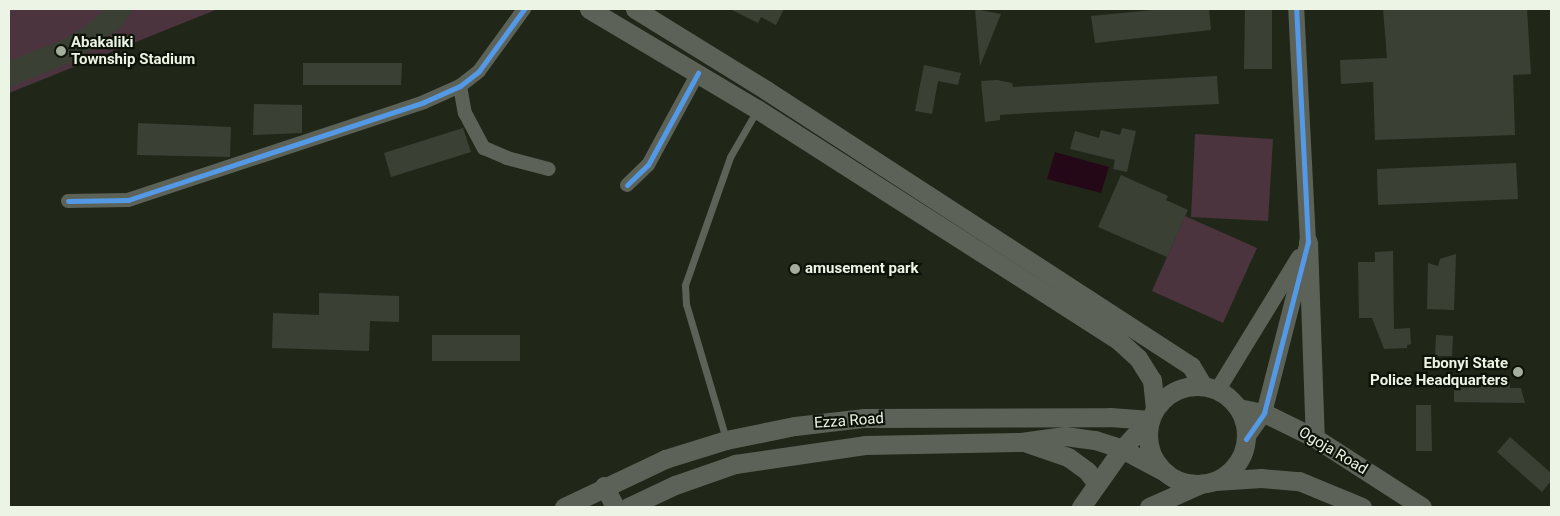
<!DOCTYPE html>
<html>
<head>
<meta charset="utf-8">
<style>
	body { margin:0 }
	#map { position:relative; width:1560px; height:516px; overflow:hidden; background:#202719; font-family:Roboto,sans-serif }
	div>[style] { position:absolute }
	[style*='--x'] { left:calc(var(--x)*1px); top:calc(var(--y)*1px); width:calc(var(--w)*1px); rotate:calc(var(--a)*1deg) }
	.green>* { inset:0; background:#4b343d }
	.water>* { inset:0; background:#250817 }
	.building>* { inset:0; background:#3a4034 }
	.service>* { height:7px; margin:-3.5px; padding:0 3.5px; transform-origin:3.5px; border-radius:3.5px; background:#5c6258 }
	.minor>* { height:14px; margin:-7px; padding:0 7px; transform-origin:7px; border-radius:7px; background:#5c6258 }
	.tertiary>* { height:16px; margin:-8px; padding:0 8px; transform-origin:8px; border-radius:8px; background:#5c6258 }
	.secondary>* { height:19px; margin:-9.5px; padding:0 9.5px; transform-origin:9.5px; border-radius:9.5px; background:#5c6258 }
	.secondary>.ring { margin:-9.5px; padding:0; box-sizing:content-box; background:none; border:19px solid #5c6258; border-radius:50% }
	.cycleway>* { height:5px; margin:-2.5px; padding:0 2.5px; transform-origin:2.5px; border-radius:2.5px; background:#5399e6 }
	.dots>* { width:14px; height:14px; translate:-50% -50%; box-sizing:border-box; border:2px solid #0d1308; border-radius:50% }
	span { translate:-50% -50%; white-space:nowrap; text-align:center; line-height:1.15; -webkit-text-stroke:4.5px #0d1308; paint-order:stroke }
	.poi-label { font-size:15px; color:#ecf5e5; font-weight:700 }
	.left { translate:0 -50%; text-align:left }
	.right { translate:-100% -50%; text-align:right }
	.street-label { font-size:15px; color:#ecf5e5 }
	.frame { position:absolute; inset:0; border:10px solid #ecf5e5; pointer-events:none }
</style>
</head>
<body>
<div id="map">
	<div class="green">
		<div style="clip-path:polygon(9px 9px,218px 9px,9px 93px)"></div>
		<div style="clip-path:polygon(1195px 134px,1273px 139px,1268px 221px,1191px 217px)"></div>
		<div style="clip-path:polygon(1185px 216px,1257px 248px,1223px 323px,1152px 291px)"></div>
	</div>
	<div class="water">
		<div style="clip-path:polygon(1055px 152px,1109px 167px,1101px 193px,1047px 179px)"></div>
	</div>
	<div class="building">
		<div style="clip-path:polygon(105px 9px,133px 9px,121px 27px,79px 59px,9px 87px,9px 61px,62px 40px,83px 28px)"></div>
		<div style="clip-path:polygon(730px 9px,784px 9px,776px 25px,761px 17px,758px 23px)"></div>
		<div style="clip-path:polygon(975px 9px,1001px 14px,980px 66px)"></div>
		<div style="clip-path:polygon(1163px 9px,1209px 9px,1211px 30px,1095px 43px,1091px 16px)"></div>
		<div style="clip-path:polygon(1245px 9px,1272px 9px,1272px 69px,1244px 69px)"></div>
		<div style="clip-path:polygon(1383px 9px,1527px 9px,1531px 74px,1513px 75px,1515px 135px,1375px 140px,1373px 82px,1341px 84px,1340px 60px,1387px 58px)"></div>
		<div style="clip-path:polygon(303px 63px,402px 63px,401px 85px,303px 85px)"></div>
		<div style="clip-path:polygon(924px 65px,961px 73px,958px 85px,938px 81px,932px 114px,915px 111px)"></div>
		<div style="clip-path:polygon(1217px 76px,1219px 104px,1030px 113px,1000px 115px,1000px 120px,985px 122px,981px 81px,997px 80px,1012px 83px,1013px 87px)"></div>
		<div style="clip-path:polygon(254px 104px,302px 105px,302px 133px,253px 135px)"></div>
		<div style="clip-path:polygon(138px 123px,231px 127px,230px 157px,137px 155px)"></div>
		<div style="clip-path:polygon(463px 128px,471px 152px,391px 177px,384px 153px)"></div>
		<div style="clip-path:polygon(1122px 128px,1136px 131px,1127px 172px,1113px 169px,1115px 160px,1070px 149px,1075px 131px,1099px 138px,1101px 130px,1120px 135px)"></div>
		<div style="clip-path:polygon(1516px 163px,1518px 199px,1378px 205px,1377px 169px)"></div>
		<div style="clip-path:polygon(1121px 175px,1168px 196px,1166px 200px,1188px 210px,1167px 257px,1098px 227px)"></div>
		<div style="clip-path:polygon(1393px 251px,1394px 329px,1410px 328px,1411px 344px,1407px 345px,1407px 348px,1384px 349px,1372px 318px,1359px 318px,1358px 262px,1375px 262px,1375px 252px)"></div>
		<div style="clip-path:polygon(1456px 254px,1454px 310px,1427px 309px,1428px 263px,1438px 266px,1440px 259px)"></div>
		<div style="clip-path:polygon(319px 293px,399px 296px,399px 322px,370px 321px,369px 351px,272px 348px,273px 313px,319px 315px)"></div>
		<div style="clip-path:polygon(432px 335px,520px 335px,520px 361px,432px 361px)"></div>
		<div style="clip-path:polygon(1436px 335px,1453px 336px,1452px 356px,1435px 356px)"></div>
		<div style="clip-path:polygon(1454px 381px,1510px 382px,1510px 388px,1521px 388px,1525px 403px,1454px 402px)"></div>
		<div style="clip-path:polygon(1416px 405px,1431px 405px,1432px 451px,1416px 451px)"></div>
		<div style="clip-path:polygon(1510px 437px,1551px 473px,1551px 481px,1542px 492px,1497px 452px)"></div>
	</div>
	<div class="service">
		<div style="--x:726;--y:439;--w:141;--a:-106.5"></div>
		<div style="--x:686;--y:304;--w:19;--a:-93"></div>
		<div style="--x:685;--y:285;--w:136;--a:-70.6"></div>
		<div style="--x:730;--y:157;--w:54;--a:-60.1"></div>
	</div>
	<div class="minor">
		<div style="--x:460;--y:86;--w:27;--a:80"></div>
		<div style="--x:465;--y:113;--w:40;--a:62"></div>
		<div style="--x:484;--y:148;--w:25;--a:23"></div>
		<div style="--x:507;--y:158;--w:43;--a:14.7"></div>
		<div style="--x:627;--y:185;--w:29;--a:-44"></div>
		<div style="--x:648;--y:165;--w:105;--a:-61.5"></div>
		<div style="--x:68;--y:201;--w:60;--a:-1"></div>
		<div style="--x:128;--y:200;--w:312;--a:-18.3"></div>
		<div style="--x:424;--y:102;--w:39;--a:-24"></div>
		<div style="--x:460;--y:86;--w:24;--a:-38"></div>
		<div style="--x:479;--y:71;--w:77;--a:-54"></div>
	</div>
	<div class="tertiary">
		<div style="--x:1217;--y:391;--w:157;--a:-58.5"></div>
		<div style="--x:1246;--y:439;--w:32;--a:-55"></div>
		<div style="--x:1264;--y:413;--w:177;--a:-75.6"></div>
		<div style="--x:1308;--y:242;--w:233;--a:-92.9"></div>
	</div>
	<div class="secondary">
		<div style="--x:589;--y:9;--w:196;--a:30.8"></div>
		<div style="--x:757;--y:109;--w:429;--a:32.6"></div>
		<div style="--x:1118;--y:340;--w:27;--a:42"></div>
		<div style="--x:1138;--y:358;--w:26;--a:58"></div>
		<div style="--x:1152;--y:380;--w:29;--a:84"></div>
		<div style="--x:635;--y:9;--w:154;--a:31.7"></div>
		<div style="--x:766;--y:90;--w:507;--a:33"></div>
		<div style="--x:1191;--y:366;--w:23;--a:59"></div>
		<div style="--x:1308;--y:242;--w:196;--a:88"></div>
		<div class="ring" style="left:1148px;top:386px;width:79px;height:79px"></div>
		<div style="--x:1238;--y:408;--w:26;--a:11"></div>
		<div style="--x:1264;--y:413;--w:57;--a:26.1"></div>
		<div style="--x:1315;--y:438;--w:127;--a:32.8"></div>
		<div style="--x:1027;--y:443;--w:43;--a:18.9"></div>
		<div style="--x:1068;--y:457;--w:24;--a:36"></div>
		<div style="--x:1087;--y:471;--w:16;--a:52"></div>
		<div style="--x:1215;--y:481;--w:46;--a:-3.7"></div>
		<div style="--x:1261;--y:478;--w:38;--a:5"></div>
		<div style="--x:1299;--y:481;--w:68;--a:22.4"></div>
		<div style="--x:604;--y:486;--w:24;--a:62"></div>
		<div style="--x:564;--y:507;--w:112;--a:-25.4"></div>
		<div style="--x:665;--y:459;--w:64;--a:-17.3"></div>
		<div style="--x:726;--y:440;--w:70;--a:-11.5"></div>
		<div style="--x:795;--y:426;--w:68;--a:-6.7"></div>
		<div style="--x:863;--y:418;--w:247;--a:-0.2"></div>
		<div style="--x:1110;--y:417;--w:40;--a:4.3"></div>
		<div style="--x:628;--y:507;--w:52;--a:-25.1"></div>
		<div style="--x:675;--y:485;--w:64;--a:-19.3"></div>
		<div style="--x:735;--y:464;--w:131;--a:-8.3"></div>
		<div style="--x:865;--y:445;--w:156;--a:-1.1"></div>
		<div style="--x:1021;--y:442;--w:44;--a:-7.8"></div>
		<div style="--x:1065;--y:436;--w:30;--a:8"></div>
		<div style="--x:1095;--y:440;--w:28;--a:18"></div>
		<div style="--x:1122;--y:449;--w:49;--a:28.1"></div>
		<div style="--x:1081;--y:507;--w:71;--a:-54.7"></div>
		<div style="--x:1122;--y:449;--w:18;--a:-47"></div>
		<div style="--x:1134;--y:436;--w:16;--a:-27"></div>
		<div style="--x:1149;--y:507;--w:57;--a:-23.9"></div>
	</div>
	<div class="cycleway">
		<div style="--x:627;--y:185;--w:29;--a:-44"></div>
		<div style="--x:648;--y:165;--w:105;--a:-61.5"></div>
		<div style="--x:68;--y:201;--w:60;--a:-1"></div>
		<div style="--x:128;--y:200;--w:312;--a:-18.3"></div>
		<div style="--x:424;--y:102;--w:39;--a:-24"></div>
		<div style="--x:460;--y:86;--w:24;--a:-38"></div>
		<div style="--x:479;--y:71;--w:77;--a:-54"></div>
		<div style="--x:1246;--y:439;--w:32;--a:-55"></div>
		<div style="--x:1264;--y:413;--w:177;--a:-75.6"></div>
		<div style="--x:1308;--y:242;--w:233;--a:-92.9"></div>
	</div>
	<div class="dots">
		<div style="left:61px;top:51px;background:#a5ad9e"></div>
		<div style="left:795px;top:269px;background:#a5ad9e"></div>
		<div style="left:1518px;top:372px;background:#a5ad9e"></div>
	</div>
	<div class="poi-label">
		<span class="left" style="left:71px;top:51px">Abakaliki<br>Township Stadium</span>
		<span class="left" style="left:805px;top:269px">amusement park</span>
		<span class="right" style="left:1508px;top:372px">Ebonyi State<br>Police Headquarters</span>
	</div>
	<div class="street-label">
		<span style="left:849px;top:421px;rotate:-4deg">Ezza Road</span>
		<span style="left:1333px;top:451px;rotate:31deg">Ogoja Road</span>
	</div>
	<div class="frame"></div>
</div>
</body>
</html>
